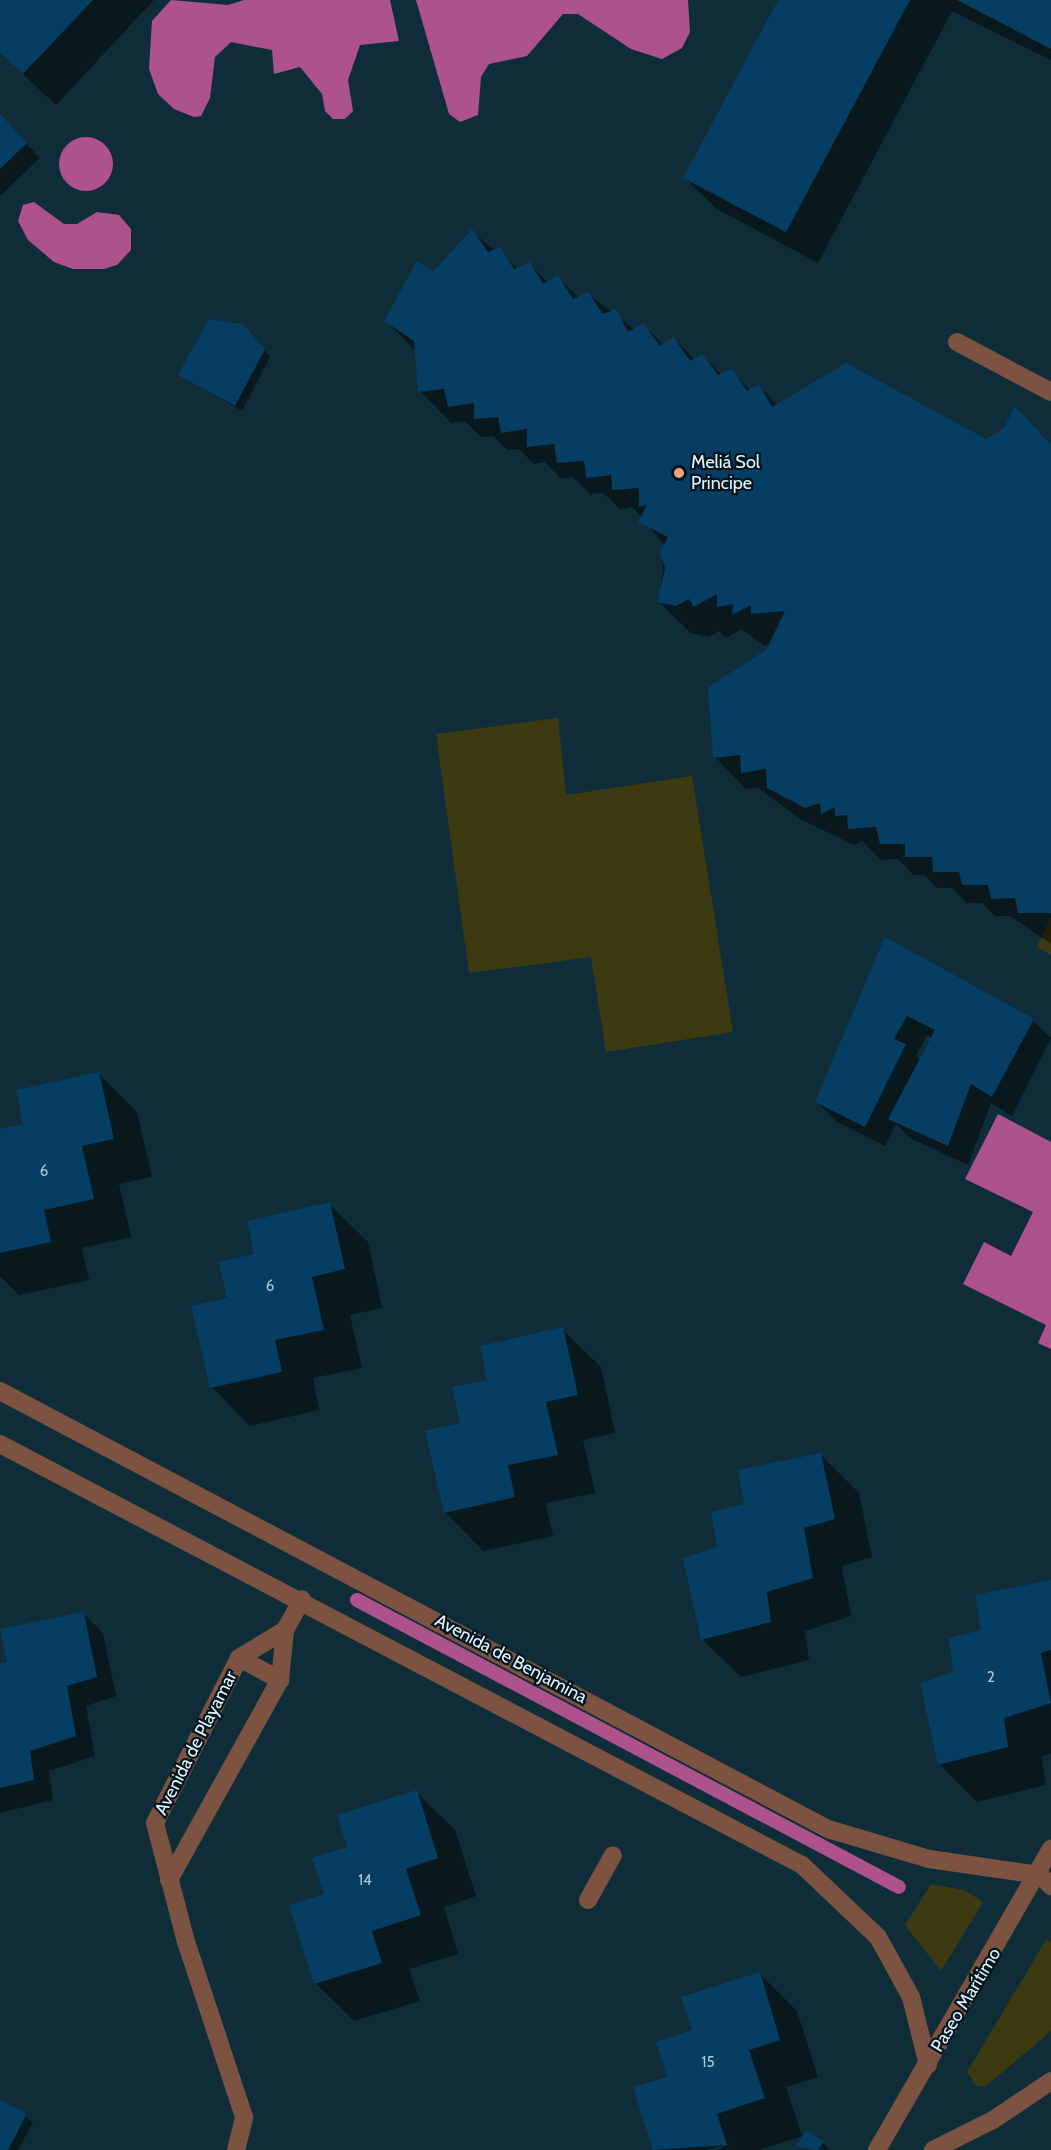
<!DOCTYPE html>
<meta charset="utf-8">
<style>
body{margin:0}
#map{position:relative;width:1051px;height:2150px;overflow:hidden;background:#0f2d38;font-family:Cabin,sans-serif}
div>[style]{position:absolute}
.green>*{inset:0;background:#3d3a11}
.water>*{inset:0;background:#ae528b}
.round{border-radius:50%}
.shadow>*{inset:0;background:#0007}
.stream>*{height:14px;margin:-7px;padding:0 7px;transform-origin:7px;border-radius:7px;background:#ae528b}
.building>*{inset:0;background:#063d62}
.lane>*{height:18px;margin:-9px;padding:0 9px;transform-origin:9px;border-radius:9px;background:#7c5341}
.street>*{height:18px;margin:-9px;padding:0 9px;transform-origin:9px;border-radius:9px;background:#7c5341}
.dots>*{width:16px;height:16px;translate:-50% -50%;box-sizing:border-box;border:3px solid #00151f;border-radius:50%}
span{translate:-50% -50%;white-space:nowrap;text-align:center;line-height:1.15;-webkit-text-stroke:4.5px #00151f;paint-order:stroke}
.number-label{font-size:15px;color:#aec8d6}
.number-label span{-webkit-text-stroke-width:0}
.poi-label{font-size:18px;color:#e6f6fd}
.left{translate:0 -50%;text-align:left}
.street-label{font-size:18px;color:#e6f6fd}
</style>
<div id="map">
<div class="green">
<div style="clip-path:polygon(558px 718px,566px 795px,692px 776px,733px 1032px,606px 1052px,591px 957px,469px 973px,436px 734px)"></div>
<div style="clip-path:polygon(1051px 917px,1051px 955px,1037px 947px)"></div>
<div style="clip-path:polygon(931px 1884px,964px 1890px,983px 1902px,941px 1971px,905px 1925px)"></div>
<div style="clip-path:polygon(1046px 1940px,1051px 1942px,1051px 2031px,985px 2087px,976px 2086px,967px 2072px)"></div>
</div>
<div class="water">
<div style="clip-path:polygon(171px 0,228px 5px,244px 0,390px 0,399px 41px,360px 45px,348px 80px,353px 111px,345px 119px,333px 119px,325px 111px,322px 94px,300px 67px,274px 74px,272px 50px,231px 42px,215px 57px,210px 98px,201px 116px,194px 117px,174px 109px,158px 94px,149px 69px,152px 21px)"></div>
<div style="clip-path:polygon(416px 0,688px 0,690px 32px,682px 48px,662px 59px,631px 49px,578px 14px,563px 14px,527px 56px,489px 64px,481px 77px,478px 115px,460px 122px,449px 114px)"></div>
<div class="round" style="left:59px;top:137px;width:54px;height:54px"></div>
<div style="clip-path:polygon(34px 202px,64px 224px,77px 224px,97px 212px,119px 215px,131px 229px,131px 250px,117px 265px,104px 269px,73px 269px,54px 262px,28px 240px,18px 221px,23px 205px)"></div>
<div style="clip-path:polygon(998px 1114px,1051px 1142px,1051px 1349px,1038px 1343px,1046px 1325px,963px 1284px,984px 1242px,1011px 1256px,1033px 1212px,965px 1179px)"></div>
</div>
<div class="shadow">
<div style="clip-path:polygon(0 0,154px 0,56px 105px,0 53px)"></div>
<div style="clip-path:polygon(778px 0,1051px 0,1051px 60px,952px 11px,818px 263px,717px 209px,685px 178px)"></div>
<div style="clip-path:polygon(0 116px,40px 158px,0 196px)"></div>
<div style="clip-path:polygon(472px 232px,519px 269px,530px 264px,548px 283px,558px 277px,579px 298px,587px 293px,635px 330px,643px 325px,664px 345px,674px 338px,695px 360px,702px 356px,722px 375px,731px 371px,750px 390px,759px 386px,778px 405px,986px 440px,1005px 429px,1015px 408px,1051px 445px,1051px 944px,1010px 916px,995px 916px,982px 903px,966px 903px,952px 888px,938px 888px,924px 875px,913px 875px,898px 859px,881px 860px,862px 841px,854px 845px,800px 819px,758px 788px,746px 789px,715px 757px,771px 642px,765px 646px,741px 629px,726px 638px,719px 631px,709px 637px,691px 633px,659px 602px,665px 546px,642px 518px,632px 507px,620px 509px,603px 493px,590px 494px,573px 477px,560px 478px,545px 462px,534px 464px,519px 449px,507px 450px,493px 436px,481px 437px,465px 421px,451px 423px,420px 391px,417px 352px,386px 321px)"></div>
<div style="clip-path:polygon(210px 321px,235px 322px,249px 330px,270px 357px,242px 411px,180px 375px)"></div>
<div style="clip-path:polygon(evenodd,886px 939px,1033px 1021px,1051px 1038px,1012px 1116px,991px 1103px,968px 1165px,910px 1138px,896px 1124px,885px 1146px,837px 1122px,817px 1102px,886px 939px,927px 1035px,933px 1038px,921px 1061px,916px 1056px,927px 1035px)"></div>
<div style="clip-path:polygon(98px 1073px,137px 1112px,152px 1177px,119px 1184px,131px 1237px,82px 1248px,89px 1280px,19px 1295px,0 1276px,0 1131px,25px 1125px)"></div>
<div style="clip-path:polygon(329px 1204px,368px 1242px,382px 1308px,350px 1315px,362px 1368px,313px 1378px,319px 1410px,250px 1426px,212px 1387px,229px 1299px,256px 1255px)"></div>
<div style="clip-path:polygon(562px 1329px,601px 1367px,615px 1433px,583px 1440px,595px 1493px,546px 1503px,553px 1536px,483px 1551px,445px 1512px,462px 1424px,489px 1381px)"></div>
<div style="clip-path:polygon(821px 1455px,859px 1493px,872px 1557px,842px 1566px,851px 1616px,805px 1631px,809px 1660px,741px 1677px,702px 1639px,718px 1548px,746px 1505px)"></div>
<div style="clip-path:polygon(1051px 1582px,1051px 1754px,1042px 1756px,1046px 1785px,977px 1802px,939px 1764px,983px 1631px)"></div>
<div style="clip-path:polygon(83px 1613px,103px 1633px,116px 1696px,86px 1706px,95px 1756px,49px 1771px,53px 1800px,0 1813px,0 1666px)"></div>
<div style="clip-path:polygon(416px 1792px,455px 1830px,476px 1896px,444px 1907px,458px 1954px,409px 1969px,420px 2001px,354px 2021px,315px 1983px,326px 1895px)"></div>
<div style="clip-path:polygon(759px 1973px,797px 2011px,818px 2077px,786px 2087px,802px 2136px,760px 2150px,717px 2150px,734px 2142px,707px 2150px,654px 2150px,635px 2088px,669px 2078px,694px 2031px)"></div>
<div style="clip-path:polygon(0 2101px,33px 2122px,18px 2150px,0 2150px)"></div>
<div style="clip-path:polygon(823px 2143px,830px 2150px,798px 2146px)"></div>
</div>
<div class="stream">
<div style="left:357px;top:1600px;width:613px;rotate:27.9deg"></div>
</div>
<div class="building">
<div style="clip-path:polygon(0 0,93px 0,23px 74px,0 53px)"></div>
<div style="clip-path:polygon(778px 0,910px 0,786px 232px,683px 178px)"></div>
<div style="clip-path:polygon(957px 0,1051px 0,1051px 49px)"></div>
<div style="clip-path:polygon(0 114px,27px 143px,0 169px)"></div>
<div style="clip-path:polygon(472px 229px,488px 252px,500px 247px,514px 269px,530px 262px,543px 284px,558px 275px,573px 299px,588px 292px,603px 314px,616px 309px,628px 332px,643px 323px,660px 346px,674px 337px,690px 361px,702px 354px,718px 375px,732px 369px,747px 391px,759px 384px,772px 407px,846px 363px,986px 439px,1004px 428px,1015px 406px,1051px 445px,1051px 913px,1018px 913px,1015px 898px,991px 899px,988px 885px,962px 885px,959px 872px,933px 872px,932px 857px,905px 857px,905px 844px,880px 844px,876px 827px,848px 829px,847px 815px,835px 816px,835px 807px,821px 814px,820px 803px,805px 808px,767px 788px,766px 769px,741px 773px,740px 755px,713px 758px,708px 687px,766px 650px,785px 611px,751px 614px,751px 605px,732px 615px,733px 604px,717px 607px,717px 594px,694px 607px,689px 599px,676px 606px,657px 602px,665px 568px,660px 552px,668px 537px,638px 522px,647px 505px,639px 507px,639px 488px,612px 490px,611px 475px,586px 478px,584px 461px,557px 463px,554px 444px,527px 447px,527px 429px,501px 433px,498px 417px,474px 419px,474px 403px,448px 407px,444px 389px,418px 392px,414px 341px,384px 321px,417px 261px,433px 272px)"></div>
<div style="clip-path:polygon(209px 319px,243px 324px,265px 349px,235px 406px,178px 375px)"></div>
<div style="clip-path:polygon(885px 937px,1034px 1019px,992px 1097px,971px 1084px,948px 1146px,888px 1119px,935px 1030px,907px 1016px,894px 1039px,906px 1044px,865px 1127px,815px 1102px)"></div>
<div style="clip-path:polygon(99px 1072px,114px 1139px,82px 1146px,94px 1199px,44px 1210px,51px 1242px,0 1253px,0 1129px,23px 1124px,16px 1090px)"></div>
<div style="clip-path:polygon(330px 1202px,345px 1269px,312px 1277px,324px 1330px,275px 1340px,282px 1372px,210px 1388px,191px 1306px,227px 1298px,219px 1262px,254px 1254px,247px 1221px)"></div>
<div style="clip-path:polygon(563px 1327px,578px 1395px,546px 1402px,558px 1455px,508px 1465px,515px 1497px,444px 1513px,425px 1431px,460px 1423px,452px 1387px,487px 1380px,480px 1346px)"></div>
<div style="clip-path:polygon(821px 1453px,835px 1519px,804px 1528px,813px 1578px,767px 1592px,771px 1622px,701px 1640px,683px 1558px,717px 1547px,711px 1512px,744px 1504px,738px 1470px)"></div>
<div style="clip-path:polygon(1051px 1580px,1051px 1650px,1041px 1653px,1051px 1703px,1004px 1718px,1008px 1747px,938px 1765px,920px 1683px,953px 1672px,949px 1638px,981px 1630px,975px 1595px)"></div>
<div style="clip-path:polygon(84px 1612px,97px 1677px,67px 1686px,76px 1736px,30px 1751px,34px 1780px,0 1788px,0 1664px,7px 1662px,0 1629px)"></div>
<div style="clip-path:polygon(417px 1790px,438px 1858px,406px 1869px,421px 1915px,372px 1931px,382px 1963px,314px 1984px,289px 1905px,324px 1894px,312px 1858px,347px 1847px,337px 1815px)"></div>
<div style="clip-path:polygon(760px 1972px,780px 2040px,749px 2050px,765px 2098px,717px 2114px,727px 2145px,653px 2150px,633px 2087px,667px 2077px,656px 2042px,692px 2030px,681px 1997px)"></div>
<div style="clip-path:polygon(0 2100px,27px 2114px,8px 2150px,0 2150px)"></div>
<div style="clip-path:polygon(807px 2130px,824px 2142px,818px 2150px,796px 2146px)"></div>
</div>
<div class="lane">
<div style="left:957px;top:342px;width:106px;rotate:28deg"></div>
<div style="left:239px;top:1658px;width:47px;rotate:28.2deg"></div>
<div style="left:1040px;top:1875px;width:16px;rotate:45deg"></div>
<div style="left:588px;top:1900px;width:51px;rotate:-60.9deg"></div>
<div style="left:933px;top:2150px;width:67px;rotate:-26.6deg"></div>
<div style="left:993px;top:2120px;width:70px;rotate:-33.9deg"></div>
</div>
<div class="street">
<div style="left:0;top:1391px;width:937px;rotate:27.88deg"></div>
<div style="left:828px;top:1829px;width:105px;rotate:16.5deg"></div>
<div style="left:929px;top:1859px;width:112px;rotate:8.2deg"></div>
<div style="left:0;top:1444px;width:906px;rotate:27.7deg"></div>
<div style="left:802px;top:1865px;width:105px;rotate:43.5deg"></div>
<div style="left:878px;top:1937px;width:68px;rotate:61.2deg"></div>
<div style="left:911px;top:1997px;width:70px;rotate:76deg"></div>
<div style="left:169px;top:1880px;width:229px;rotate:-61deg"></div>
<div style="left:280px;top:1680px;width:50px;rotate:-84.3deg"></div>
<div style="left:285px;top:1630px;width:35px;rotate:-61deg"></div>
<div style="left:236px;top:2150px;width:34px;rotate:-76deg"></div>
<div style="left:244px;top:2117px;width:184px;rotate:-108.3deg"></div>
<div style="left:186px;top:1942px;width:123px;rotate:-104.6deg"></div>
<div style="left:155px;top:1823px;width:185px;rotate:-63deg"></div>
<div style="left:239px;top:1658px;width:54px;rotate:-31.3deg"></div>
<div style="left:877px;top:2150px;width:348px;rotate:-60deg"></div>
</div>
<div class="dots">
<div style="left:679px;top:473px;background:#f1a17d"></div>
</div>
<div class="number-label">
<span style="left:44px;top:1172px">6</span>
<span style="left:270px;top:1287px">6</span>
<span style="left:991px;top:1678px">2</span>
<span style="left:365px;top:1881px">14</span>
<span style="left:708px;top:2063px">15</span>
</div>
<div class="poi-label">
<span class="left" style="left:691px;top:473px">Meliá Sol<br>Principe</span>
</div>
<div class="street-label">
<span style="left:511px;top:1659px;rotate:28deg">Avenida de Benjamina</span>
<span style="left:196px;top:1743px;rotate:-63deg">Avenida de Playamar</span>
<span style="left:966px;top:2000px;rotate:-59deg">Paseo Marítimo</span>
</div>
</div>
